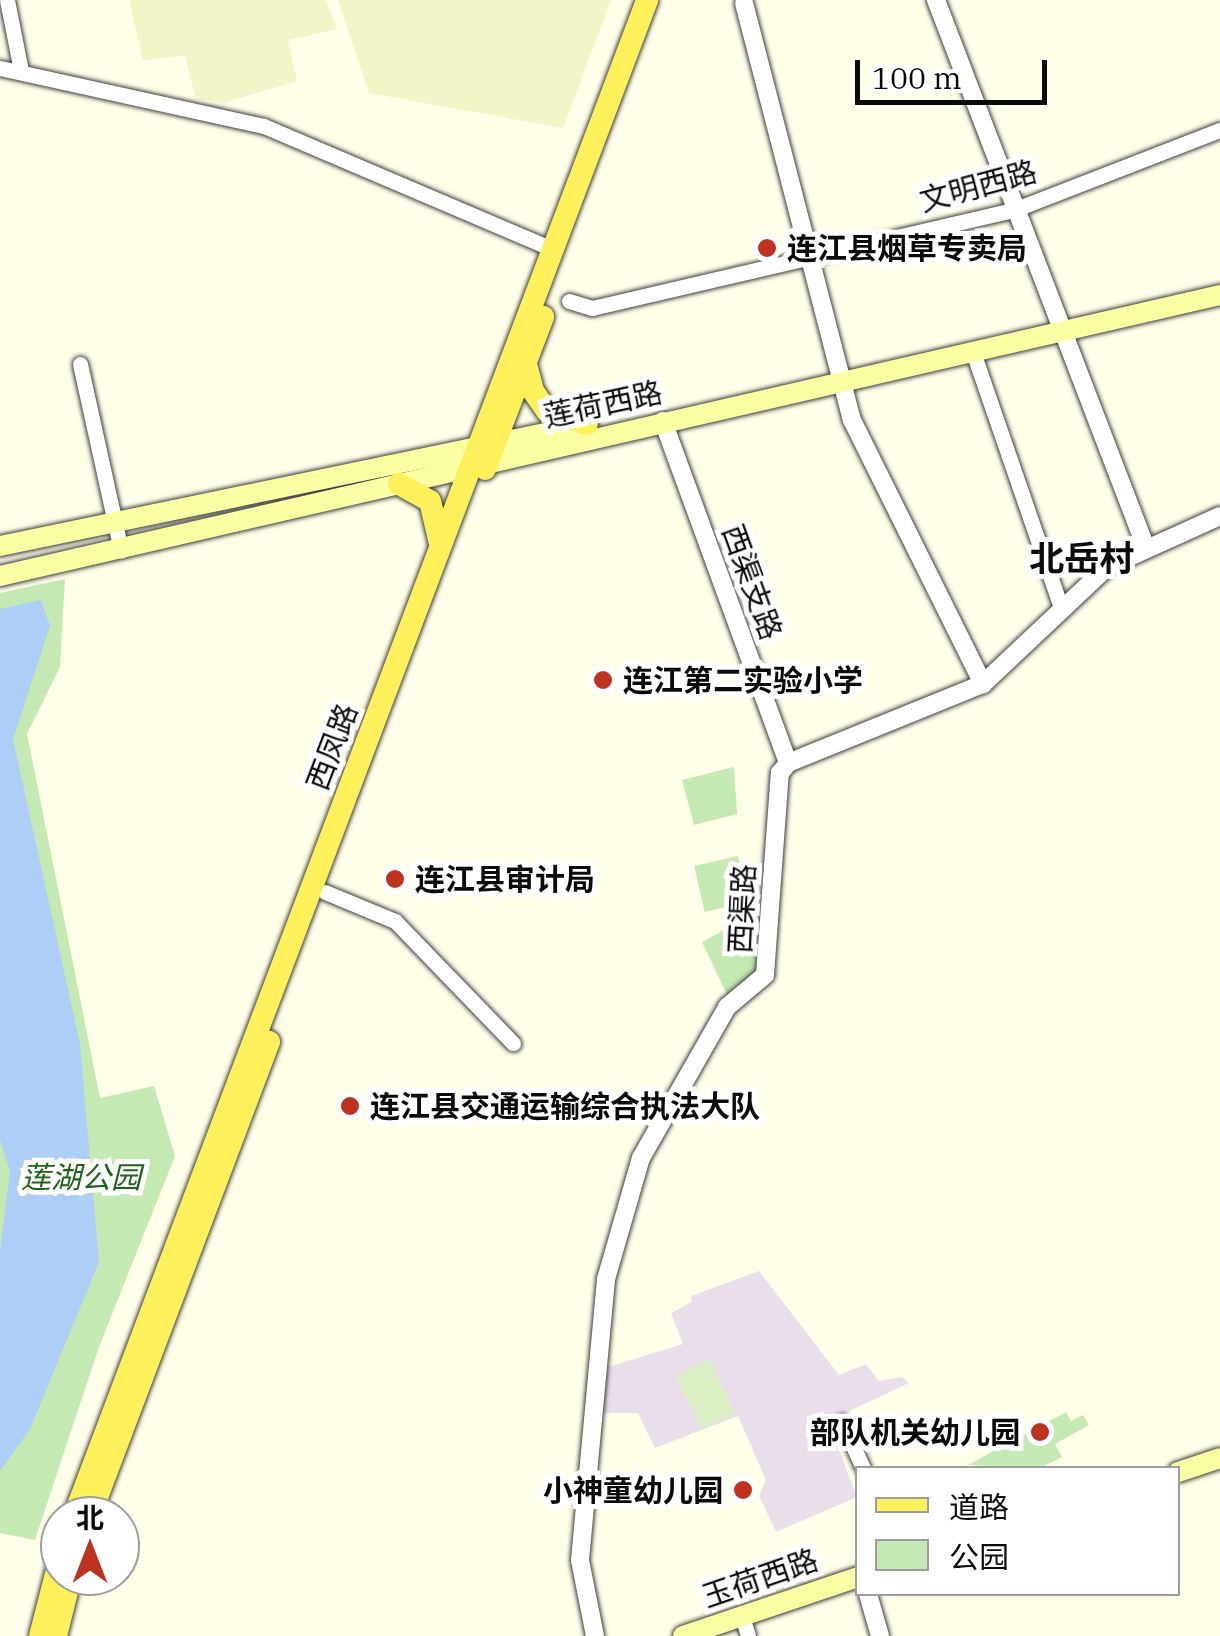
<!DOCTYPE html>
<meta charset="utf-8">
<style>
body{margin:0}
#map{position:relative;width:1220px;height:1636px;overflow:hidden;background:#fffee8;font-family:"IBM Plex Serif","Noto Sans SC",serif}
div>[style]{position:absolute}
.industrial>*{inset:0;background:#eadeea}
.farmland>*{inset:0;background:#f1f5c8}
.green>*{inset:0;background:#c5e9b2;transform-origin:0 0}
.pitch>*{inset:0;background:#daf0c4;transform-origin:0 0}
.water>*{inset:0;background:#accef7}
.roads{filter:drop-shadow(0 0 2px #3e3e3e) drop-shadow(0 0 2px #3e3e3e)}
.minor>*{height:15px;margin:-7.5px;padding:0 7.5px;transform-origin:7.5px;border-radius:7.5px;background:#fff}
.tertiary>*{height:18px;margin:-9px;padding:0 9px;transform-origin:9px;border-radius:9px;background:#fff}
.secondary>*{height:20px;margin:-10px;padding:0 10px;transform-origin:10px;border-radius:10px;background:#faffa3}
.primary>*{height:22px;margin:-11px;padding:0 11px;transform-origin:11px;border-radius:11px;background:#fcf05b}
.dots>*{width:28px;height:28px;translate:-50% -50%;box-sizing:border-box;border:5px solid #fff;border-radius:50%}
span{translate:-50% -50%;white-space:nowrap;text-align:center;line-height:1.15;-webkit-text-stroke:10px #fff;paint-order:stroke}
.street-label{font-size:30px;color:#0b0b0b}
.poi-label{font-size:30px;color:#0b0b0b;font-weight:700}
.left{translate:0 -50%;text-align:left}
.right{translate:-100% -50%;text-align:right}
.park-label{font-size:30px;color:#1d631a;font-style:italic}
.quarter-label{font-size:35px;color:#0b0b0b;font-weight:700}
.legend{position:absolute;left:855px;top:1466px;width:325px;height:130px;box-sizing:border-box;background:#fff;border:2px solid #9d9d9d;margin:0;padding:12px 18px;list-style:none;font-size:30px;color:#0b0b0b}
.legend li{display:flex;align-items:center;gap:20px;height:50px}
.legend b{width:50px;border:2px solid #9d9d9d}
.north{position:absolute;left:40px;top:1496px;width:100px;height:100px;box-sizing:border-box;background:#fff;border:2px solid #9d9d9d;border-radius:50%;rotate:0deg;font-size:28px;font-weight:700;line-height:40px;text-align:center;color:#0b0b0b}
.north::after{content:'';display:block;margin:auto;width:35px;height:45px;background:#bd3320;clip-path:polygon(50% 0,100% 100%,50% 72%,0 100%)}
.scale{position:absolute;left:855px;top:60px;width:192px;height:45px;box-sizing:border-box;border:5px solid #0b0b0b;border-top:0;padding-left:12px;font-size:30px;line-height:35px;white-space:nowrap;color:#0b0b0b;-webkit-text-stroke:8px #fff;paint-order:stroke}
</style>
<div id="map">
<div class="industrial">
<div style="clip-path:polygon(759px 1271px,839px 1375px,866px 1364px,879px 1381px,902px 1377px,909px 1383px,828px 1421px,857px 1497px,776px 1532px,759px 1496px,766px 1480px,738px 1416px,655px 1448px,638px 1413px,603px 1413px,608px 1367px,683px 1344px,671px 1313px,692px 1302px,691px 1296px)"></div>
</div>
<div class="farmland">
<div style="clip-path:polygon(129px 0,326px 0,337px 29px,288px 40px,297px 81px,223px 103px,196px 99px,185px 55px,143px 61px)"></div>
<div style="clip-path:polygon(338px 0,611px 0,563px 128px,369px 93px)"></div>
</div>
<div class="green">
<div style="clip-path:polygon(65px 579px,60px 667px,27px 734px,100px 1098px,154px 1086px,175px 1156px,99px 1347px,35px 1540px,0 1533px,0 593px)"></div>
<div style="clip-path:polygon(734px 767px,737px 814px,694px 825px,682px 780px)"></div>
<div style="left:738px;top:856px;width:47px;height:45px;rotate:77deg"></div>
<div style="clip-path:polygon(761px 910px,762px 967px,729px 999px,702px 942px)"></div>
<div style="clip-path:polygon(1066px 1412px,1071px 1421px,1083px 1415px,1089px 1425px,1055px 1444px,1062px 1457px,1040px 1468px,968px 1465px)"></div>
</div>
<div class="pitch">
<div style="left:709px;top:1360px;width:59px;height:37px;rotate:64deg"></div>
</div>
<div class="water">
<div style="clip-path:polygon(41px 600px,50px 626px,13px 739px,80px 1044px,99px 1262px,30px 1429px,0 1471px,0 1252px,10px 1171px,0 1140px,0 609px)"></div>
</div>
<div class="roads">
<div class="minor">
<div style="left:7px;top:0;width:72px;rotate:78.8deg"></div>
<div style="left:0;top:68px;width:270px;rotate:12.4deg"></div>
<div style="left:264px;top:126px;width:314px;rotate:23.1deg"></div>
<div style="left:569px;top:301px;width:24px;rotate:17deg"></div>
<div style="left:592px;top:308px;width:435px;rotate:-13.1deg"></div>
<div style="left:1016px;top:209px;width:219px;rotate:-21.2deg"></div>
<div style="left:973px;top:352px;width:270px;rotate:71deg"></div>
<div style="left:80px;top:364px;width:191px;rotate:77.6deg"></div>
<div style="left:325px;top:892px;width:76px;rotate:22.5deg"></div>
<div style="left:395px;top:921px;width:170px;rotate:46deg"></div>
<div style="left:842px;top:1422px;width:51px;rotate:65.5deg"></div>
<div style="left:742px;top:1616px;width:21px;rotate:73deg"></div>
</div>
<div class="tertiary">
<div style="left:936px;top:0;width:587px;rotate:69.03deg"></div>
<div style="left:744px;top:3px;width:431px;rotate:75.5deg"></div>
<div style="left:852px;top:420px;width:295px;rotate:63.6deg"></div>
<div style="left:663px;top:421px;width:364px;rotate:69.9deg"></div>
<div style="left:868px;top:1594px;width:44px;rotate:74.1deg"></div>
<div style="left:595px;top:1636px;width:77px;rotate:-101.2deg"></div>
<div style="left:580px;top:1560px;width:282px;rotate:-84.7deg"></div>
<div style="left:606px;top:1279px;width:126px;rotate:-73.9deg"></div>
<div style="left:641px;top:1158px;width:174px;rotate:-60.3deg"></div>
<div style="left:727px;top:1007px;width:50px;rotate:-40.1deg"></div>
<div style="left:765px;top:975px;width:203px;rotate:-85.8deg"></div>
<div style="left:780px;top:773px;width:13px;rotate:-51deg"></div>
<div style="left:788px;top:763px;width:210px;rotate:-22.1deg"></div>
<div style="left:983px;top:684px;width:170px;rotate:-43.3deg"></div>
<div style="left:1107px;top:567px;width:124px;rotate:-24.3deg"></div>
</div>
<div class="secondary">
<div style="left:0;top:546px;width:591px;rotate:-11.71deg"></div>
<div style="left:0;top:576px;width:1252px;rotate:-12.97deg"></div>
<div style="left:1178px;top:1472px;width:44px;rotate:-18.4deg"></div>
<div style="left:683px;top:1636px;width:185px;rotate:-18.6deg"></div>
</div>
<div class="primary">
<div style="left:526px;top:364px;width:28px;rotate:75deg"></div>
<div style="left:533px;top:391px;width:24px;rotate:55deg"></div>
<div style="left:547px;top:411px;width:42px;rotate:18deg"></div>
<div style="left:485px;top:469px;width:163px;rotate:-69.1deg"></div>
<div style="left:399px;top:484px;width:35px;rotate:29deg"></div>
<div style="left:430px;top:501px;width:44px;rotate:76.9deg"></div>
<div style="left:74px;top:1516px;width:1621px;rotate:-69.29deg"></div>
<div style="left:90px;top:1516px;width:507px;rotate:-69.31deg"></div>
<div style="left:40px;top:1636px;width:81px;rotate:-75.6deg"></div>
<div style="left:56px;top:1636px;width:62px;rotate:-76deg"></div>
</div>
</div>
<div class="dots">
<div style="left:767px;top:248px;background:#bd3320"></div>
<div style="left:603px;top:680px;background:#bd3320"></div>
<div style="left:395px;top:879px;background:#bd3320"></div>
<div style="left:350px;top:1106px;background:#bd3320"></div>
<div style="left:1040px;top:1432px;background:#bd3320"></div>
<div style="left:743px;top:1490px;background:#bd3320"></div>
</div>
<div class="street-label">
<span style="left:978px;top:186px;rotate:-15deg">文明西路</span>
<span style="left:603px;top:404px;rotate:-12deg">莲荷西路</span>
<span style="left:752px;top:582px;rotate:70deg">西渠支路</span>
<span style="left:332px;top:747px;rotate:-69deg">西凤路</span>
<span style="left:742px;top:909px;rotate:-87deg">西渠路</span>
<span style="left:760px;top:1578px;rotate:-19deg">玉荷西路</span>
</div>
<div class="poi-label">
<span class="left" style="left:787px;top:248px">连江县烟草专卖局</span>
<span class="left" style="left:623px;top:680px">连江第二实验小学</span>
<span class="left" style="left:415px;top:879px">连江县审计局</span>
<span class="left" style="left:370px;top:1106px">连江县交通运输综合执法大队</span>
<span class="right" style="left:1020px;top:1432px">部队机关幼儿园</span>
<span class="right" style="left:723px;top:1490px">小神童幼儿园</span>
</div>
<div class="park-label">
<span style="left:81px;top:1177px">莲湖公园</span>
</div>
<div class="quarter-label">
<span style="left:1082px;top:558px">北岳村</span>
</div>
<ul class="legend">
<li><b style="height:12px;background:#fcf05b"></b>道路</li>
<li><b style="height:28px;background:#c5e9b2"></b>公园</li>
</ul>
<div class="north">北</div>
<div class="scale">100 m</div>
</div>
